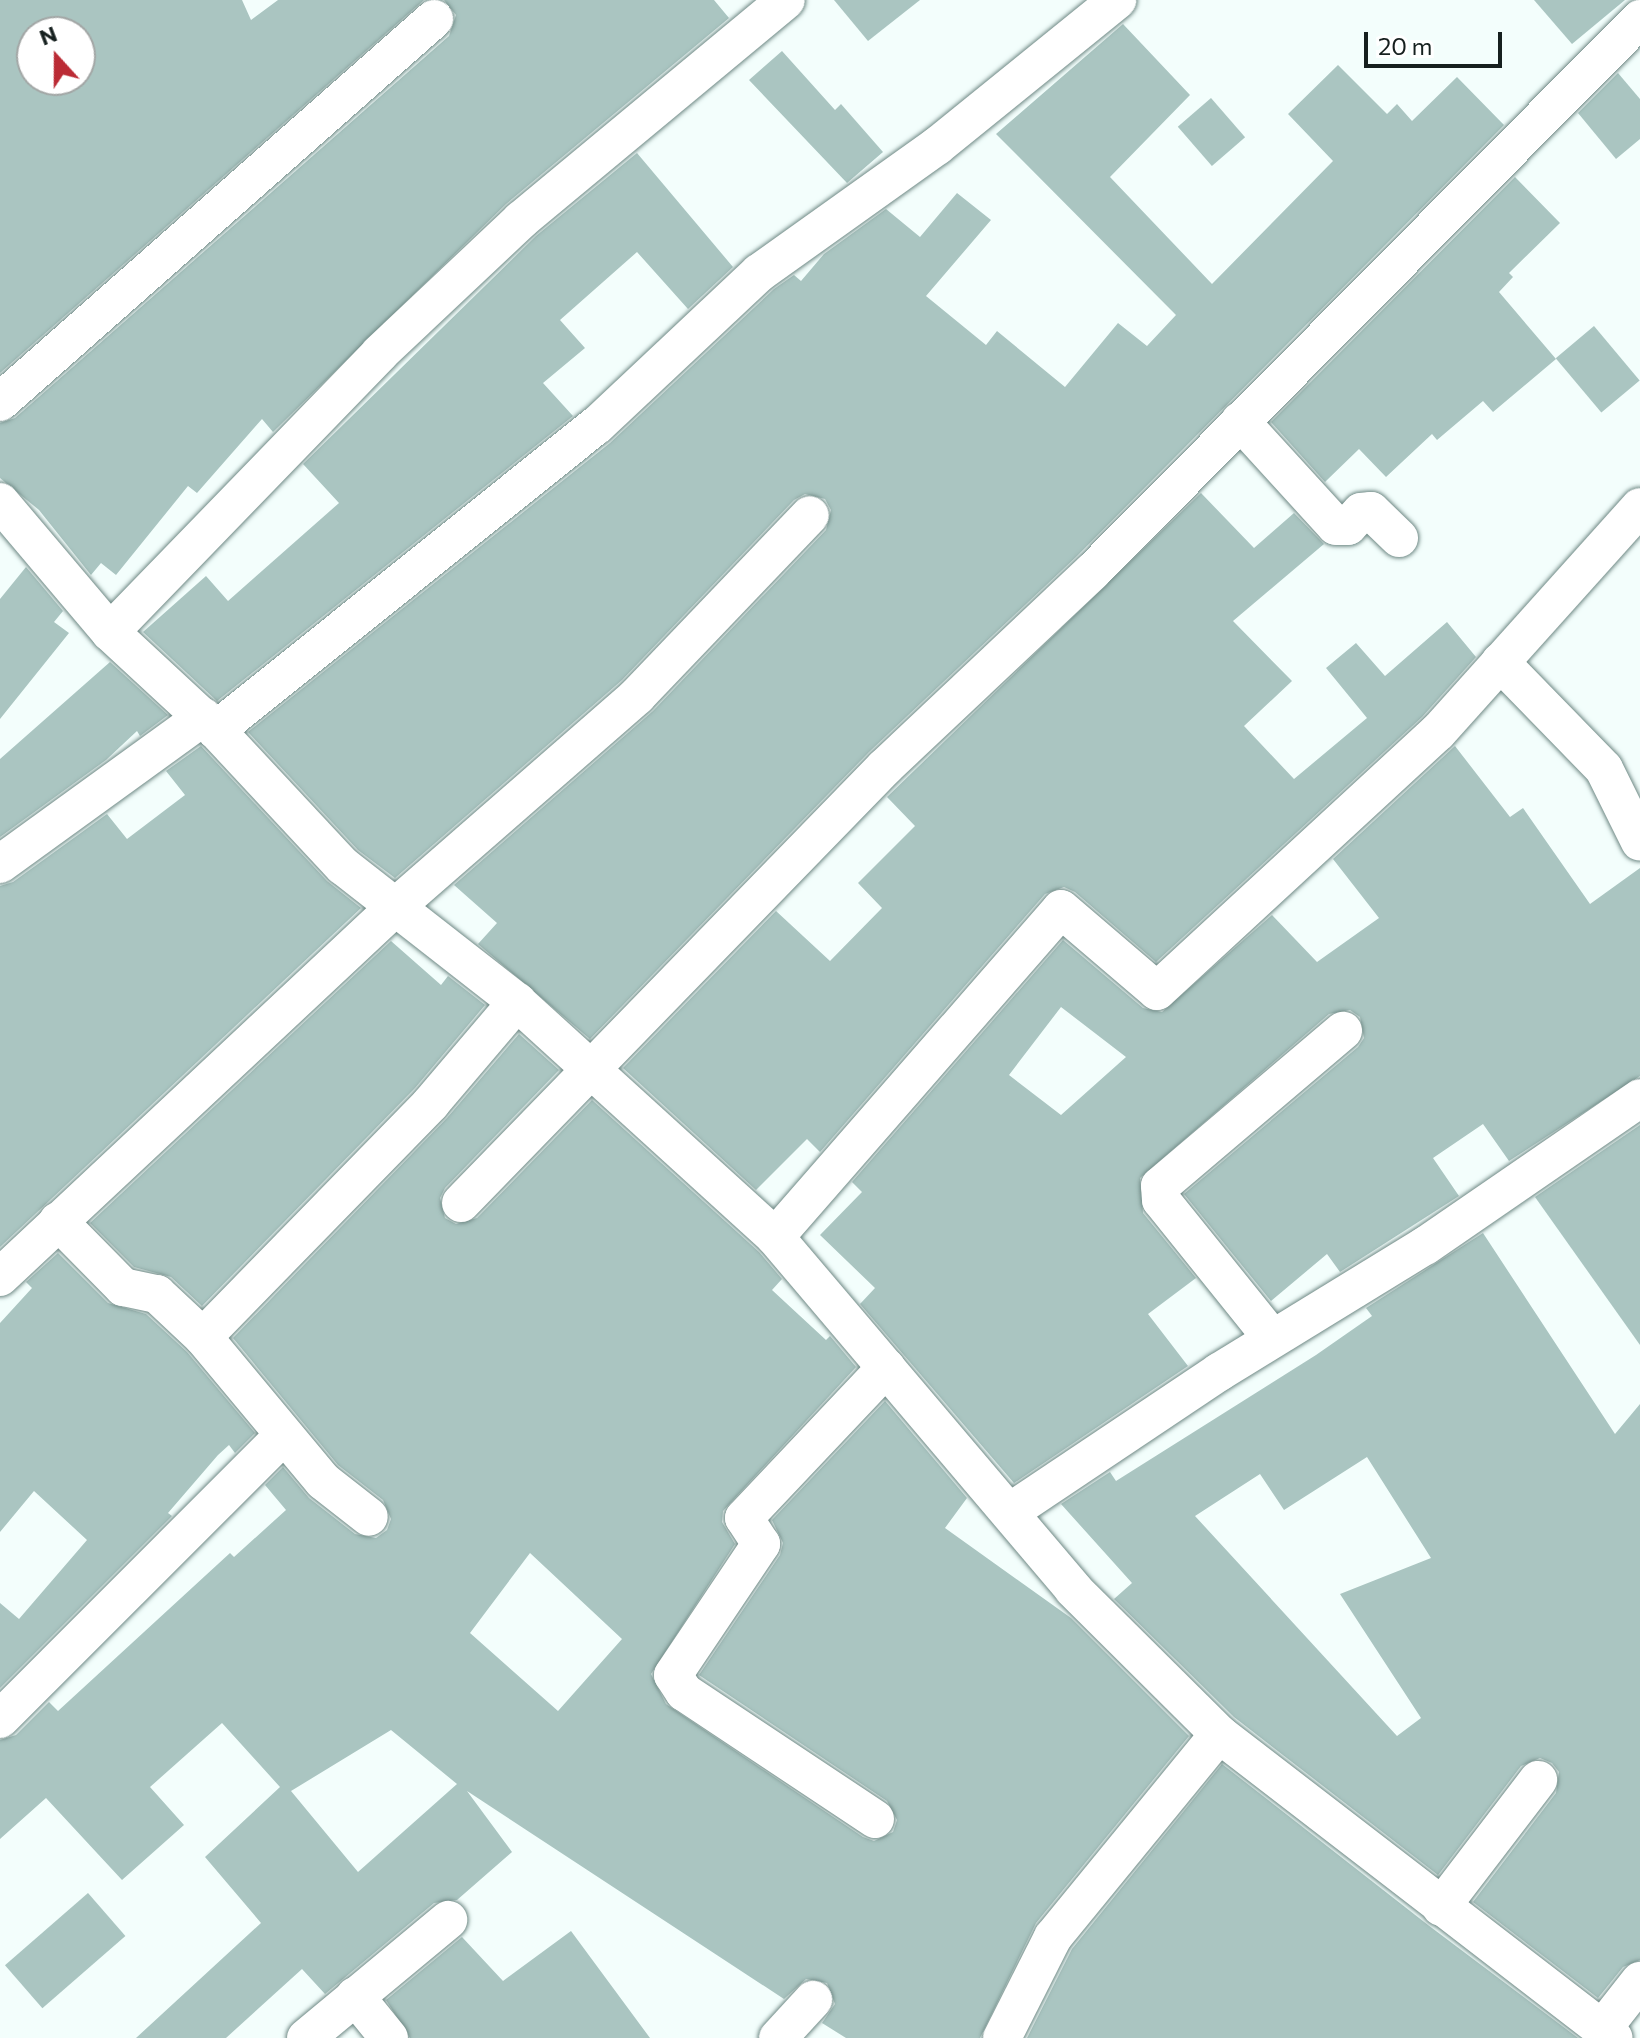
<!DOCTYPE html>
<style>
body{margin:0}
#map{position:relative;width:1640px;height:2038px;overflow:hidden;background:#f3fefc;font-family:Commissioner,sans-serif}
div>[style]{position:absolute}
.building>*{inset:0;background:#aac5c1;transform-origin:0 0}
.roads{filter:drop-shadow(0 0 2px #6e8884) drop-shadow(0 0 2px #6e8884)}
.street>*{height:38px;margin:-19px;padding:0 19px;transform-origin:19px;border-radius:19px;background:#fff}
span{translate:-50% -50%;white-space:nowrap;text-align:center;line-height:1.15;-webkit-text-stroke:8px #fff;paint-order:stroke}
.north{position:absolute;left:16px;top:16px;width:80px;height:80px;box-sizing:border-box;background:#fff;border:2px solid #a2a6a5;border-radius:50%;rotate:339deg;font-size:22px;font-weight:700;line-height:32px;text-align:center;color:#16201f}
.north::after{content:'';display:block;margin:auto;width:28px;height:36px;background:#bb2b35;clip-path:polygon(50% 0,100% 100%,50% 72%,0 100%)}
.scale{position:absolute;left:1364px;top:32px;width:138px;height:36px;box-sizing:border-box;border:4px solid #16201f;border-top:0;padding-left:10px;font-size:24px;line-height:28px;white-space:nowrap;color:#16201f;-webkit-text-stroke:6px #fff;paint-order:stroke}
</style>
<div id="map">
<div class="building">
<div style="clip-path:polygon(evenodd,0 0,242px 0,251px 20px,278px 0,424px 0,0 373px,0 0,32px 32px,80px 32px,80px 80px,32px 80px,32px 32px)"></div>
<div style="clip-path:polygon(444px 0,714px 0,729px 18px,506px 204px,273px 432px,262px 419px,197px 493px,188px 486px,116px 575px,101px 563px,91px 575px,39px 510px,0 478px,0 423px,15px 418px,449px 36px,456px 15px)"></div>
<div style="clip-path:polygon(834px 0,920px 0,868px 41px)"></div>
<div style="clip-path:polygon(1534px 0,1625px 0,1572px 44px)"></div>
<div style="clip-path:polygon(1123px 24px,1190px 95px,1110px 177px,1212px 284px,1333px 161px,1288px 114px,1338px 65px,1387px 114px,1397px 104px,1412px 121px,1457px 77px,1504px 125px,1077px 556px,869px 752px,590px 1039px,478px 944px,497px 923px,454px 885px,653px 711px,826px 530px,831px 510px,825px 499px,805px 494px,794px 500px,622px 680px,395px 878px,358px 850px,248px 732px,610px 443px,774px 289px,794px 275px,801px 281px,824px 254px,886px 209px,920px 237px,957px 193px,991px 220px,926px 296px,986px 345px,997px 331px,1065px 387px,1118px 323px,1147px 346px,1176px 315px,996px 134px)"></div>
<div style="clip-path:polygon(782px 51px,835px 110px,841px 104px,883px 152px,847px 183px,749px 80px)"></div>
<div style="clip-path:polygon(1618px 73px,1640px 99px,1640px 139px,1616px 159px,1578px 113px)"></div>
<div style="left:1211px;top:98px;width:52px;height:44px;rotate:49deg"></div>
<div style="clip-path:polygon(637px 153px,733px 267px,688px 309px,637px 252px,560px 320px,585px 348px,543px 383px,573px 416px,217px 701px,143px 632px,206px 576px,228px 601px,339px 503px,303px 464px,536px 236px)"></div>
<div style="clip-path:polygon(1515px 177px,1560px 223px,1509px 273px,1513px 277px,1499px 292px,1556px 359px,1493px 412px,1483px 401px,1437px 440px,1432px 434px,1386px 477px,1359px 449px,1325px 482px,1271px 422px)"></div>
<div style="left:1594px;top:326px;width:71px;height:50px;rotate:50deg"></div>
<div style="clip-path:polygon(1201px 493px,1254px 548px,1294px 513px,1324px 544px,1233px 621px,1292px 681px,1244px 726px,1294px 779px,1367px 718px,1326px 668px,1356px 643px,1385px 676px,1447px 622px,1476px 657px,1422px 717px,1156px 962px,1075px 892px,1064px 887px,1045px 894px,820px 1152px,807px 1139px,756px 1190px,623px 1068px,776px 911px,830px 961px,882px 908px,858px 883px,915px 826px,887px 797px)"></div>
<div style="clip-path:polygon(26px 567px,63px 611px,54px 622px,69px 633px,0 719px,0 599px)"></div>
<div style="clip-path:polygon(110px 662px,168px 715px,140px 736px,137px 731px,106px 760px,0 837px,0 759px)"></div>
<div style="clip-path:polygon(201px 746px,327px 881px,361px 908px,0 1247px,0 886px,13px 882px,107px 814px,127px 839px,185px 795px,166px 771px)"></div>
<div style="clip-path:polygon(evenodd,1455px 746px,1510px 817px,1523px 808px,1590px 904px,1640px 868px,1640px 1076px,1509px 1161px,1483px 1124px,1433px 1158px,1459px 1196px,1340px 1272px,1327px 1254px,1271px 1301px,1184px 1194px,1358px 1047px,1364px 1038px,1360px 1017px,1350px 1010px,1329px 1014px,1140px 1178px,1143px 1213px,1196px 1278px,1148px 1314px,1188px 1366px,1014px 1483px,860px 1304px,875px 1288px,820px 1235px,862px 1192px,852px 1182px,1063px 940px,1143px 1008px,1162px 1012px,1272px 915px,1317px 962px,1379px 918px,1333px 859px,1455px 746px,1061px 1007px,1126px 1057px,1061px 1115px,1009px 1075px,1061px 1007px)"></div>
<div style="clip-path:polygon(391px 941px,441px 985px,448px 976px,485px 1005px,415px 1088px,202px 1306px,171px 1277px,134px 1267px,90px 1223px)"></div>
<div style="clip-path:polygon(evenodd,519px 1034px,559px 1070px,445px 1188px,440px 1198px,445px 1218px,456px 1224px,477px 1218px,592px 1100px,759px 1252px,782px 1279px,772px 1290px,826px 1340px,830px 1336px,856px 1367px,723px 1511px,722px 1522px,735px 1544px,651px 1674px,666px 1704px,863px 1837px,874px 1841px,893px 1832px,897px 1820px,887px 1801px,699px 1675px,780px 1555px,783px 1543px,772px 1520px,885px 1401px,967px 1498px,945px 1528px,1071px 1618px,1189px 1736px,1036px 1923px,980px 2038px,846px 2038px,822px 2023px,835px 2004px,827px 1983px,806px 1979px,784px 1999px,467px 1791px,512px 1852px,457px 1900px,434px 1903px,325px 1994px,302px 1969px,226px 2038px,136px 2038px,261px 1923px,205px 1857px,280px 1787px,222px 1723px,150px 1787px,184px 1825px,122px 1880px,46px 1798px,0 1839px,0 1740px,16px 1735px,49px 1702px,58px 1711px,230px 1553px,234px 1557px,286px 1510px,265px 1485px,283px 1467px,309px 1498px,355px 1534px,376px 1538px,387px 1530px,391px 1519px,383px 1500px,338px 1465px,233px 1338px,447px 1118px,519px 1034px,530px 1553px,622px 1639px,558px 1711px,470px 1633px,530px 1553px,519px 1034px,391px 1730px,457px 1784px,358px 1872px,291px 1791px,391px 1730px)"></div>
<div style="clip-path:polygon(1640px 1125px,1640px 1345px,1535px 1197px)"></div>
<div style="clip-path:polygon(evenodd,1483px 1233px,1615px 1434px,1640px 1404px,1640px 1960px,1623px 1967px,1598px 1998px,1473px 1902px,1556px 1793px,1559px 1772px,1552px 1763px,1540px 1758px,1521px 1766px,1438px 1875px,1234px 1717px,1114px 1599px,1132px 1583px,1061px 1504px,1110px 1472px,1116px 1481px,1316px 1355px,1372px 1316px,1366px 1308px,1483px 1233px,1367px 1457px,1431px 1558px,1340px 1594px,1421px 1718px,1397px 1736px,1195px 1516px,1260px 1474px,1284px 1510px,1367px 1457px)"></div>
<div style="clip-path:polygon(58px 1253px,108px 1303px,146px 1314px,187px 1352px,255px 1433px,235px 1453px,229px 1445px,218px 1455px,168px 1513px,172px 1516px,0 1688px,0 1603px,19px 1619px,87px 1540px,34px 1491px,0 1532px,0 1323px,32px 1288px,26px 1282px)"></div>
<div style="clip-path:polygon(1222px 1764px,1428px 1925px,1578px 2038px,1027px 2038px,1072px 1949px)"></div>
<div style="left:88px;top:1893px;width:57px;height:110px;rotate:49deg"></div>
<div style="clip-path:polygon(571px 1931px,650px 2038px,410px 2038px,386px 2000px,462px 1937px,503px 1981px)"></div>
</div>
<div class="roads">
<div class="street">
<div style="left:0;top:402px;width:579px;rotate:-41.43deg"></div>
<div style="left:1240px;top:421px;width:142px;rotate:47.6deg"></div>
<div style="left:1336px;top:526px;width:12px"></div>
<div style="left:1348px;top:526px;width:19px;rotate:-47deg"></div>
<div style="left:1361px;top:512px;width:10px;rotate:-6deg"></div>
<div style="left:1371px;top:511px;width:39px;rotate:44deg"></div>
<div style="left:0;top:502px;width:170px;rotate:49.8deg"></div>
<div style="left:110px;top:632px;width:144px;rotate:42.8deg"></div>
<div style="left:216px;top:730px;width:186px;rotate:47deg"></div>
<div style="left:343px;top:866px;width:221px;rotate:38deg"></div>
<div style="left:517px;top:1002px;width:349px;rotate:42.3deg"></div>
<div style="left:775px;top:1237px;width:461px;rotate:49.7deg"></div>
<div style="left:1073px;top:1589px;width:206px;rotate:44.8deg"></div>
<div style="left:1219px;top:1734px;width:498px;rotate:37.6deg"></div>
<div style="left:110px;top:632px;width:388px;rotate:-45.9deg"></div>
<div style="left:380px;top:353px;width:194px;rotate:-43.3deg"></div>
<div style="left:521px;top:220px;width:344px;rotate:-39.7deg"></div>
<div style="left:1500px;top:662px;width:149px;rotate:45.8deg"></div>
<div style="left:1604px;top:769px;width:81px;rotate:63.7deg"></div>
<div style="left:216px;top:730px;width:487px;rotate:-38.7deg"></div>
<div style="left:596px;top:426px;width:224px;rotate:-43.2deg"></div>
<div style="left:759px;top:273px;width:219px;rotate:-35.5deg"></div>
<div style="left:937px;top:146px;width:232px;rotate:-39deg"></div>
<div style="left:0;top:864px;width:251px;rotate:-35.9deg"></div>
<div style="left:461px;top:1203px;width:608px;rotate:-45.8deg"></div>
<div style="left:885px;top:767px;width:284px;rotate:-43.3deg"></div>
<div style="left:1092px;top:572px;width:779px;rotate:-45.26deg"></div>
<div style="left:58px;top:1221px;width:93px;rotate:45.4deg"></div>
<div style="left:123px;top:1287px;width:35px;rotate:12deg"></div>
<div style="left:157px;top:1294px;width:63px;rotate:43.1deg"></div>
<div style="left:203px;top:1337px;width:187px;rotate:50.2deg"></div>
<div style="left:323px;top:1481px;width:58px;rotate:38deg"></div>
<div style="left:775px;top:1237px;width:435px;rotate:-48.9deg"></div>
<div style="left:1061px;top:909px;width:126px;rotate:40.5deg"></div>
<div style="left:1157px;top:991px;width:382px;rotate:-42.7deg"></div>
<div style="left:1438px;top:732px;width:302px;rotate:-48.1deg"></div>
<div style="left:0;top:1277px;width:538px;rotate:-43.12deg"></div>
<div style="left:393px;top:909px;width:324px;rotate:-41.1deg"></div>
<div style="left:637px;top:696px;width:250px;rotate:-46.3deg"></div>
<div style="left:203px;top:1337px;width:327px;rotate:-45.7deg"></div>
<div style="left:431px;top:1103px;width:133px;rotate:-49.6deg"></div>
<div style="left:1272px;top:1338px;width:177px;rotate:-128.8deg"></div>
<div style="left:1161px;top:1200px;width:14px;rotate:-94deg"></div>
<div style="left:1160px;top:1186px;width:240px;rotate:-40.3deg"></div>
<div style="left:1010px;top:1512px;width:252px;rotate:-33.8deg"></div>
<div style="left:1219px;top:1372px;width:241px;rotate:-31.5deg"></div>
<div style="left:1425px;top:1246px;width:261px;rotate:-34.5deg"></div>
<div style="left:0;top:1719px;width:400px;rotate:-45deg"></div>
<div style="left:875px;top:1819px;width:229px;rotate:-146.4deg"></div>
<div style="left:684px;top:1692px;width:20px;rotate:-123deg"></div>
<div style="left:673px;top:1675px;width:158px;rotate:-56.1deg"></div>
<div style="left:761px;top:1544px;width:31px;rotate:-123deg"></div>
<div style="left:744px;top:1518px;width:207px;rotate:-46.6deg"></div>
<div style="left:1441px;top:1907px;width:160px;rotate:-52.6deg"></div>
<div style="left:355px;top:1996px;width:54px;rotate:51deg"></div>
<div style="left:1603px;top:2028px;width:60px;rotate:-51.8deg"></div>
<div style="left:306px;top:2038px;width:185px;rotate:-39.7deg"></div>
<div style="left:778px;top:2038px;width:52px;rotate:-47.4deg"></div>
<div style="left:1002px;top:2038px;width:113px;rotate:-63.2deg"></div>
<div style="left:1053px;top:1937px;width:262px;rotate:-50.7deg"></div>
</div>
</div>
<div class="north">N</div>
<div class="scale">20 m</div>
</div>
